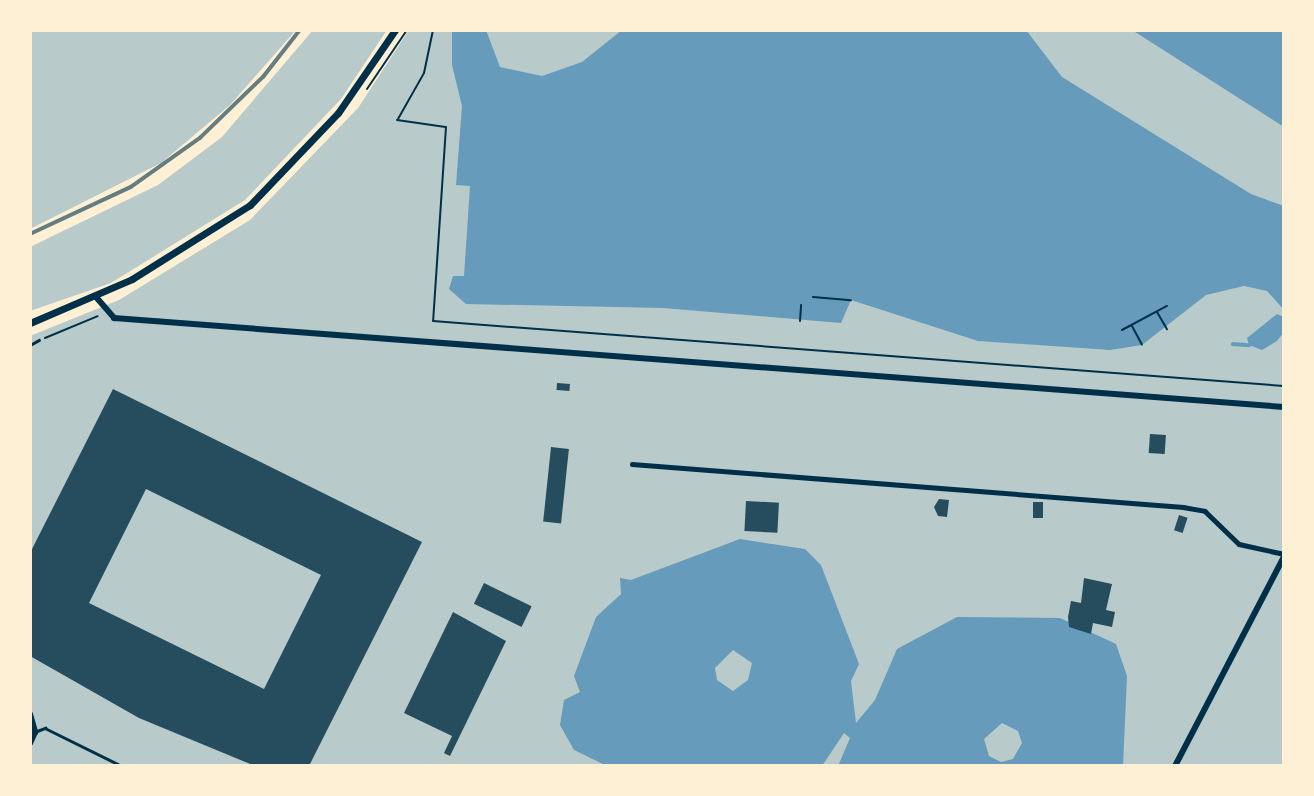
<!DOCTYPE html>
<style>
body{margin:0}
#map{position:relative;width:1314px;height:796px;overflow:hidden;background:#fdf0d5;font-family:"Source Serif 4",serif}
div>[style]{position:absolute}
.green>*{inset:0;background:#b9caca}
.water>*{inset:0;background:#669bbc}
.stream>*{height:3.5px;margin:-1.75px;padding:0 1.75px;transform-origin:1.75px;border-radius:1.75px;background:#669bbc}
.building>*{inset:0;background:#264d5e;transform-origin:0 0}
.path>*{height:2px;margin:-1px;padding:0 1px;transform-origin:1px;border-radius:1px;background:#003049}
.service>*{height:2.5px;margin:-1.25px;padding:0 1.25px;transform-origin:1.25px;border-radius:1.25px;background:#003049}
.pedestrian>*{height:4.5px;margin:-2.25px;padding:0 2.25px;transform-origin:2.25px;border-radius:2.25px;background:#003049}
.minor>*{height:6px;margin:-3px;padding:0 3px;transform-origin:3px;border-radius:3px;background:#003049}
.tertiary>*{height:7px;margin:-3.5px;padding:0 3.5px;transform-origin:3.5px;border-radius:3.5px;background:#003049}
.rail>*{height:3.5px;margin:-1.75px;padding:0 1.75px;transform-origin:1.75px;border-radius:1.75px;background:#657d81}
span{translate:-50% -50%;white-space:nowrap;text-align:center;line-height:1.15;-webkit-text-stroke:6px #fdf0d5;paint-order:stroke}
.frame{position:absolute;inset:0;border:32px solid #fdf0d5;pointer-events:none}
</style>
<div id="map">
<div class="green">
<div style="clip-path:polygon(30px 30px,296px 30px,230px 105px,161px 163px,30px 229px)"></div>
<div style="clip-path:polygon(313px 30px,387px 30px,341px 99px,245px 200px,111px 283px,30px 311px,30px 247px,158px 185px,222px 137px)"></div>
<div style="clip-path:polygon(409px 30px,1284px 30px,1284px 766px,30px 766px,30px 336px,119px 300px,250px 220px,358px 108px)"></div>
</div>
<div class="water">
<div style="clip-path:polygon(452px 30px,486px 30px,500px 67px,542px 76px,582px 62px,622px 30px,1026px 30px,1062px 77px,1251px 194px,1284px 206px,1284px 310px,1267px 291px,1244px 286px,1206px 295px,1142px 345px,1110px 350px,978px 341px,851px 300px,841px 323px,663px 308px,466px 304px,449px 289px,453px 276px,464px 276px,470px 186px,456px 185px,462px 106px,452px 65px)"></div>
<div style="clip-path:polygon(1132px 30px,1284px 30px,1284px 127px)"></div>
<div style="clip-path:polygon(1277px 314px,1284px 317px,1284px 332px,1277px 341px,1262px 350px,1249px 345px,1247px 338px)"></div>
<div style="clip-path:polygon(evenodd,740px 539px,805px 549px,821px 565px,859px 664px,851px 681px,856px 723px,875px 700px,897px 649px,957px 617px,1060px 618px,1116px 644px,1127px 676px,1123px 766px,838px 766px,850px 738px,844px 733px,822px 766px,607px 766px,574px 750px,560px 725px,564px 700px,580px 692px,574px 676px,596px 617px,621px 594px,620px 578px,631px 580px,740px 539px,733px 650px,752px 663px,748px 680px,733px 691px,717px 680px,715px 668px,733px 650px,740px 539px,1002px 723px,1018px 731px,1022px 743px,1013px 759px,1001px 762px,989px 756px,984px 739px,1002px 723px)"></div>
</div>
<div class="stream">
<div style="left:1233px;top:344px;width:16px;rotate:4deg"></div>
</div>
<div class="building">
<div style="left:557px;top:383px;width:13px;height:7px;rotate:4deg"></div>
<div style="clip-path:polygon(evenodd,113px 389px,422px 542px,309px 766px,255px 766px,139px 718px,30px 656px,30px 553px,113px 389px,146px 489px,321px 575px,264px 689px,89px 603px,146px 489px)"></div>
<div style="left:1150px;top:434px;width:16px;height:19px;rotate:4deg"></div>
<div style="left:551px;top:447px;width:18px;height:75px;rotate:6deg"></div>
<div style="clip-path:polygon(939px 499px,949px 500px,947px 517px,938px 516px,934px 507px)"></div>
<div style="left:746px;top:501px;width:33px;height:30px;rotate:3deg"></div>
<div style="left:1033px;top:502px;width:10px;height:16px"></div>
<div style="left:1179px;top:515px;width:9px;height:16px;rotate:18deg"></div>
<div style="clip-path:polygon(1084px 578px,1112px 584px,1106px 610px,1115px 612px,1112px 627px,1093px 623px,1091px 634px,1069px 627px,1068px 617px,1071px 601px,1081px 603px)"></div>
<div style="left:484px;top:583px;width:53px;height:23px;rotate:26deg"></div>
<div style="clip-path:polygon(453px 612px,506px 641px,450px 756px,444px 753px,452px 736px,404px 713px)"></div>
</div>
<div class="path">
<div style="left:367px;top:89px;width:71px;rotate:-55.9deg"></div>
<div style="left:398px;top:119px;width:53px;rotate:-60.5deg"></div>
<div style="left:424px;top:73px;width:44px;rotate:-78.2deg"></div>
<div style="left:397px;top:120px;width:49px;rotate:8.1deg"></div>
<div style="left:446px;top:127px;width:194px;rotate:93.8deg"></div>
<div style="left:433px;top:321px;width:853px;rotate:4.37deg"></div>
<div style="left:813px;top:297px;width:38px;rotate:5deg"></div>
<div style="left:1157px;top:312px;width:20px;rotate:60deg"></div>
<div style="left:800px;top:321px;width:16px;rotate:-86deg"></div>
<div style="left:1132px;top:326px;width:21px;rotate:62deg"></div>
<div style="left:1122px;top:330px;width:51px;rotate:-28.1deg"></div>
<div style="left:45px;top:338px;width:57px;rotate:-22.5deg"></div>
</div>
<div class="service">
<div style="left:30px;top:345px;width:10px;rotate:-29deg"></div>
<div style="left:37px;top:731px;width:9px;rotate:-21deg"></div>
<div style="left:45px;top:728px;width:86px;rotate:26.3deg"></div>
</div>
<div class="pedestrian">
<div style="left:632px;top:464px;width:553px;rotate:4.46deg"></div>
<div style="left:1183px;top:507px;width:22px;rotate:10deg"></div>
<div style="left:1205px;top:511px;width:47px;rotate:44.1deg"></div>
<div style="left:1239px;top:544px;width:46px;rotate:12.5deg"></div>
</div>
<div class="minor">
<div style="left:96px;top:297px;width:28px;rotate:49deg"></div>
<div style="left:114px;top:318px;width:1173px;rotate:4.35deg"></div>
<div style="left:30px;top:714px;width:19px;rotate:74deg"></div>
<div style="left:35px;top:732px;width:12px;rotate:114deg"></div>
<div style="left:1175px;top:766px;width:236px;rotate:-62.5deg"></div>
</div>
<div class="tertiary">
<div style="left:30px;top:323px;width:111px;rotate:-23.3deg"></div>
<div style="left:132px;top:279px;width:139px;rotate:-32.1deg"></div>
<div style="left:250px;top:205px;width:127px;rotate:-46.3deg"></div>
<div style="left:338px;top:113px;width:101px;rotate:-55.5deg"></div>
</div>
<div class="rail">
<div style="left:30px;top:234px;width:111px;rotate:-25deg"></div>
<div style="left:131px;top:187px;width:85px;rotate:-35.4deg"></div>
<div style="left:200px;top:138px;width:88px;rotate:-44.1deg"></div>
<div style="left:263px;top:77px;width:60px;rotate:-51.8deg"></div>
</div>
<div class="frame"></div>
</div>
